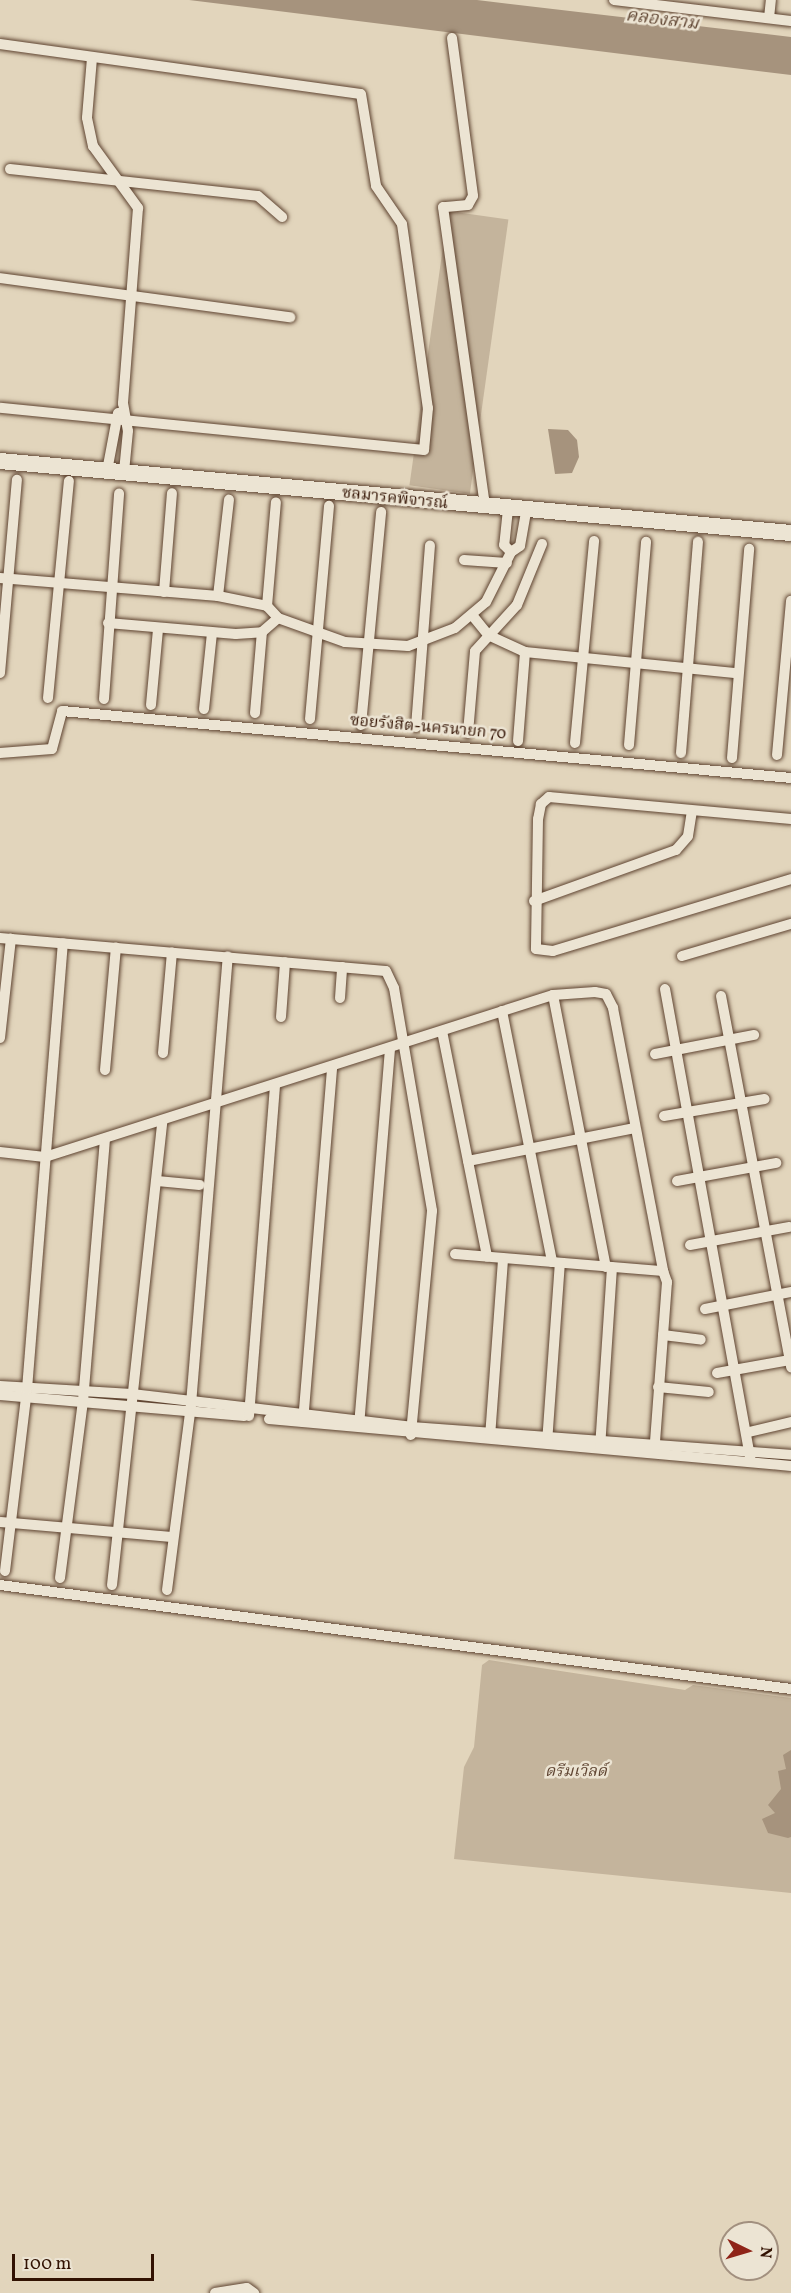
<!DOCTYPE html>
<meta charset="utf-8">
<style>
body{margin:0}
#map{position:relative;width:791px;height:2293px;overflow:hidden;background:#e2d5bc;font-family:Vollkorn,"Noto Serif Thai",serif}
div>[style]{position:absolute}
.green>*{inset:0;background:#c4b49c;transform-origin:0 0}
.water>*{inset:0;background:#a6937d}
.roads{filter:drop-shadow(0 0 2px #5e4330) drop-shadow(0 0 2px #5e4330)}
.street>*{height:10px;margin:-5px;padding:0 5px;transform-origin:5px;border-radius:5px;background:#ece4d3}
.secondary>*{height:16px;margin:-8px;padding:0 8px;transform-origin:8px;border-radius:8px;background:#ece4d3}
span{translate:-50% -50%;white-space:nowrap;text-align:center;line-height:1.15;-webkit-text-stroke:5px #ece4d3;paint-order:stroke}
.street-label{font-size:16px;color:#321202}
.park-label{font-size:16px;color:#5e4330;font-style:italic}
.water-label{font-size:18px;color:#604633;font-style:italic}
.north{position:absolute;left:719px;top:2221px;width:60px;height:60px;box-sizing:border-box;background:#ece4d3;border:2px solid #a2907f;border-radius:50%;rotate:95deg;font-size:16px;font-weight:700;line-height:24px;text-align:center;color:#321202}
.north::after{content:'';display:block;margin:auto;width:21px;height:27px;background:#8f2418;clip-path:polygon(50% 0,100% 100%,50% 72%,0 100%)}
.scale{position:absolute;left:12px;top:2254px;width:142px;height:27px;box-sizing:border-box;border:3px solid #321202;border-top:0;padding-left:8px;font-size:18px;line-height:21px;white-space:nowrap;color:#321202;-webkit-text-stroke:4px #ece4d3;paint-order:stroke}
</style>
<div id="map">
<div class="green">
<div style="left:448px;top:211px;width:61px;height:277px;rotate:8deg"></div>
<div style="clip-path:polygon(489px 1660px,685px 1690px,693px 1685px,791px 1698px,791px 1893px,454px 1859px,464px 1767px,474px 1747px,482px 1665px)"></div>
</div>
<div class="water">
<div style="clip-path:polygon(189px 0,477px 0,791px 37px,791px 75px)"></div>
<div style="clip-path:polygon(548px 429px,568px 430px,577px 440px,579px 457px,572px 473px,555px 474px)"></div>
<div style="clip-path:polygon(791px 1750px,791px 1837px,788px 1838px,768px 1833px,762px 1819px,775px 1813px,768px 1805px,781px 1789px,778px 1771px,786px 1769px,783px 1755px)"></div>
</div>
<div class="roads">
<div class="street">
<div style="left:614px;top:0;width:178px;rotate:6.8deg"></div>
<div style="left:769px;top:18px;width:18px;rotate:-84deg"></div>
<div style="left:452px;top:38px;width:159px;rotate:82.4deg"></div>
<div style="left:473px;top:196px;width:10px;rotate:119deg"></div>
<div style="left:468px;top:205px;width:25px;rotate:175deg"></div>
<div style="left:443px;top:207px;width:303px;rotate:82deg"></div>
<div style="left:0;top:44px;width:364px;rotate:7.9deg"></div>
<div style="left:361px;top:94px;width:93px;rotate:80.7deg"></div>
<div style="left:376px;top:186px;width:46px;rotate:55.6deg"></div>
<div style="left:402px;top:224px;width:186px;rotate:82deg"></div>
<div style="left:428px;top:408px;width:42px;rotate:95.4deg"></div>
<div style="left:424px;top:450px;width:426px;rotate:-174.3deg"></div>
<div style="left:92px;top:58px;width:60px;rotate:94.8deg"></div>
<div style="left:87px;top:118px;width:29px;rotate:78deg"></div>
<div style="left:93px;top:146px;width:77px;rotate:54deg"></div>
<div style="left:138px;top:208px;width:196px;rotate:94.4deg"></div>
<div style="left:123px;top:403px;width:28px;rotate:80deg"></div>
<div style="left:128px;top:431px;width:41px;rotate:95.6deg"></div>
<div style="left:10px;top:169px;width:249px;rotate:6.2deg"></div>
<div style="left:258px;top:196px;width:32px;rotate:41deg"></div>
<div style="left:0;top:278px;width:293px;rotate:7.7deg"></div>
<div style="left:107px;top:471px;width:59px;rotate:-79.3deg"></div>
<div style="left:508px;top:509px;width:36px;rotate:96deg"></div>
<div style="left:504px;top:545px;width:10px;rotate:45deg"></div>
<div style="left:464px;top:560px;width:43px;rotate:4deg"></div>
<div style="left:0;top:578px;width:219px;rotate:4.7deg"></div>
<div style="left:218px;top:596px;width:50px;rotate:11.5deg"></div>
<div style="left:267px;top:606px;width:16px;rotate:47deg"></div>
<div style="left:278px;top:618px;width:71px;rotate:19.7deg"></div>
<div style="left:345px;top:642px;width:63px;rotate:3.6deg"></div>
<div style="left:408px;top:646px;width:50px;rotate:-21deg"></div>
<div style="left:455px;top:628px;width:40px;rotate:-40deg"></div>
<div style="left:486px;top:602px;width:56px;rotate:-63.4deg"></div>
<div style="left:511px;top:552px;width:11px;rotate:-34deg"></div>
<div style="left:520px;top:546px;width:36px;rotate:-80deg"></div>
<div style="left:164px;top:592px;width:99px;rotate:-85.4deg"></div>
<div style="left:218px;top:596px;width:97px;rotate:-83.5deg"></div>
<div style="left:267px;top:606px;width:104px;rotate:-85.1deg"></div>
<div style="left:472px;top:615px;width:26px;rotate:51deg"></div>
<div style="left:488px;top:635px;width:41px;rotate:24.7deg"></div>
<div style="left:525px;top:652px;width:213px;rotate:5.7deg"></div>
<div style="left:108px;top:623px;width:128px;rotate:4.9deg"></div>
<div style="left:236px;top:634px;width:26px;rotate:-4deg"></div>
<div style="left:262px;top:632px;width:21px;rotate:-41deg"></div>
<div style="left:0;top:673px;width:194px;rotate:-85deg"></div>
<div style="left:48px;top:698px;width:218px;rotate:-84.5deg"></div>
<div style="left:104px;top:699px;width:206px;rotate:-85.8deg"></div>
<div style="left:151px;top:705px;width:76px;rotate:-84.7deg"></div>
<div style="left:204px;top:709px;width:76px;rotate:-84deg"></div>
<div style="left:255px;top:713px;width:81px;rotate:-85.1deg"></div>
<div style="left:310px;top:719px;width:214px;rotate:-84.9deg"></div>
<div style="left:361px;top:725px;width:214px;rotate:-84.6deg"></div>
<div style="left:416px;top:727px;width:182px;rotate:-85.6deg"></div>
<div style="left:468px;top:733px;width:82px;rotate:-85.1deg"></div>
<div style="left:475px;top:651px;width:62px;rotate:-47.6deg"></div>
<div style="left:517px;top:605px;width:66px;rotate:-67.7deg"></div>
<div style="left:518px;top:741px;width:89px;rotate:-85.5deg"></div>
<div style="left:575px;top:743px;width:203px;rotate:-84.6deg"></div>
<div style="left:629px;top:745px;width:204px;rotate:-85.2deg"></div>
<div style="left:0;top:753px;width:52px;rotate:-4.4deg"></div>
<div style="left:52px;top:749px;width:39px;rotate:-75deg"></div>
<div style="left:62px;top:711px;width:732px;rotate:5.25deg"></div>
<div style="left:681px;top:753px;width:212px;rotate:-85.4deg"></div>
<div style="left:777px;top:755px;width:155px;rotate:-84.8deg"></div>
<div style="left:732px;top:758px;width:210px;rotate:-85.3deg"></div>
<div style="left:791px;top:819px;width:243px;rotate:-174.8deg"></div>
<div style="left:549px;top:797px;width:11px;rotate:139deg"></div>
<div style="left:541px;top:804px;width:15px;rotate:101deg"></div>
<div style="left:538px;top:819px;width:130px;rotate:90.9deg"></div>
<div style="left:536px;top:949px;width:17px;rotate:7deg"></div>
<div style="left:553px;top:951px;width:249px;rotate:-16.8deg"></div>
<div style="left:534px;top:901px;width:151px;rotate:-19.8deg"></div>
<div style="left:676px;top:850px;width:18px;rotate:-49deg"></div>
<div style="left:688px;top:836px;width:25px;rotate:-81deg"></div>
<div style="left:0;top:938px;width:387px;rotate:4.9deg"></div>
<div style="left:386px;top:971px;width:19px;rotate:65deg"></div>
<div style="left:394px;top:988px;width:226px;rotate:80.3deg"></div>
<div style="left:432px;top:1211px;width:225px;rotate:95.4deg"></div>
<div style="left:682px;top:956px;width:114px;rotate:-16.4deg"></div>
<div style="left:665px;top:989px;width:480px;rotate:79.7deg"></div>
<div style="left:553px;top:995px;width:277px;rotate:79deg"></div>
<div style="left:721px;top:996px;width:378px;rotate:79.3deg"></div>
<div style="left:340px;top:998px;width:31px;rotate:-86deg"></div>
<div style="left:502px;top:1011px;width:256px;rotate:78.7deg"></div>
<div style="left:281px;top:1017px;width:55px;rotate:-85.8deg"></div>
<div style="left:442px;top:1031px;width:230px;rotate:78.7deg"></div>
<div style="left:0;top:1038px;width:100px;rotate:-83.7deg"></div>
<div style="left:163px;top:1053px;width:101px;rotate:-84.9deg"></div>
<div style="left:655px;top:1054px;width:101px;rotate:-10.9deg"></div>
<div style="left:105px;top:1070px;width:123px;rotate:-84.9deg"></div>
<div style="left:664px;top:1116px;width:102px;rotate:-9.6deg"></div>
<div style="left:0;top:1152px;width:45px;rotate:6.3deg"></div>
<div style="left:45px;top:1157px;width:533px;rotate:-17.69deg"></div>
<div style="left:553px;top:995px;width:42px;rotate:-4.1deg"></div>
<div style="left:595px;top:992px;width:11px;rotate:10deg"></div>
<div style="left:606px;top:994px;width:16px;rotate:63deg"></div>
<div style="left:613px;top:1008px;width:268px;rotate:79.2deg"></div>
<div style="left:468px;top:1161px;width:170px;rotate:-11.2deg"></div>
<div style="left:157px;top:1181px;width:43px;rotate:5.3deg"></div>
<div style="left:677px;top:1181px;width:101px;rotate:-10.3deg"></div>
<div style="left:690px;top:1245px;width:101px;rotate:-10.3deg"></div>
<div style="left:455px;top:1254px;width:209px;rotate:4.7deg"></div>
<div style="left:663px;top:1271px;width:12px;rotate:70deg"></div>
<div style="left:667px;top:1282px;width:171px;rotate:94.3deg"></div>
<div style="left:705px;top:1309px;width:88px;rotate:-11.2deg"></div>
<div style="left:663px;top:1335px;width:38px;rotate:7deg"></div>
<div style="left:717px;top:1373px;width:74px;rotate:-10.1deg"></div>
<div style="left:0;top:1386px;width:132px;rotate:3.5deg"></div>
<div style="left:132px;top:1394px;width:283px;rotate:6.7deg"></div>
<div style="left:413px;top:1427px;width:379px;rotate:4.2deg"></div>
<div style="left:658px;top:1387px;width:51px;rotate:5.6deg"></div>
<div style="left:0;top:1395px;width:245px;rotate:4.9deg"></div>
<div style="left:249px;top:1416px;width:332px;rotate:-85.5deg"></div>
<div style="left:269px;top:1419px;width:524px;rotate:5.14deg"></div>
<div style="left:303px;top:1422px;width:356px;rotate:-85.3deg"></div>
<div style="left:359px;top:1426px;width:379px;rotate:-85.3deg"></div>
<div style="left:749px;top:1432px;width:43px;rotate:-13.4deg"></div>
<div style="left:490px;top:1437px;width:179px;rotate:-85.8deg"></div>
<div style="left:547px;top:1443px;width:180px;rotate:-85.9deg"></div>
<div style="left:600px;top:1448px;width:181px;rotate:-86.2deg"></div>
<div style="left:0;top:1522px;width:173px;rotate:5deg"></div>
<div style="left:5px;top:1571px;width:183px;rotate:-83.1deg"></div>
<div style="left:27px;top:1389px;width:447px;rotate:-85.4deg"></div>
<div style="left:60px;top:1578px;width:178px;rotate:-82.6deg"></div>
<div style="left:83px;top:1401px;width:261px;rotate:-85.2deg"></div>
<div style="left:0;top:1585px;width:798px;rotate:7.49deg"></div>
<div style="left:112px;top:1585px;width:465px;rotate:-83.8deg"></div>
<div style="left:167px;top:1590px;width:188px;rotate:-82.6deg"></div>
<div style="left:191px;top:1404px;width:449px;rotate:-85.3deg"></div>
<div style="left:215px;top:2293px;width:32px;rotate:-9deg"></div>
<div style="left:247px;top:2288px;width:9px;rotate:36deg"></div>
</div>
<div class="secondary">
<div style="left:0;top:461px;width:794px;rotate:5.2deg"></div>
</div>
</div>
<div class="street-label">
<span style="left:395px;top:499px;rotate:6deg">ชลมารคพิจารณ์</span>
<span style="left:428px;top:728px;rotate:5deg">ซอยรังสิต-นครนายก 70</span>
</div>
<div class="park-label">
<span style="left:576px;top:1772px">ดรีมเวิลด์</span>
</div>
<div class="water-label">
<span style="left:662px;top:21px;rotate:7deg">คลองสาม</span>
</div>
<div class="north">N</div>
<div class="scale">100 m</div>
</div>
